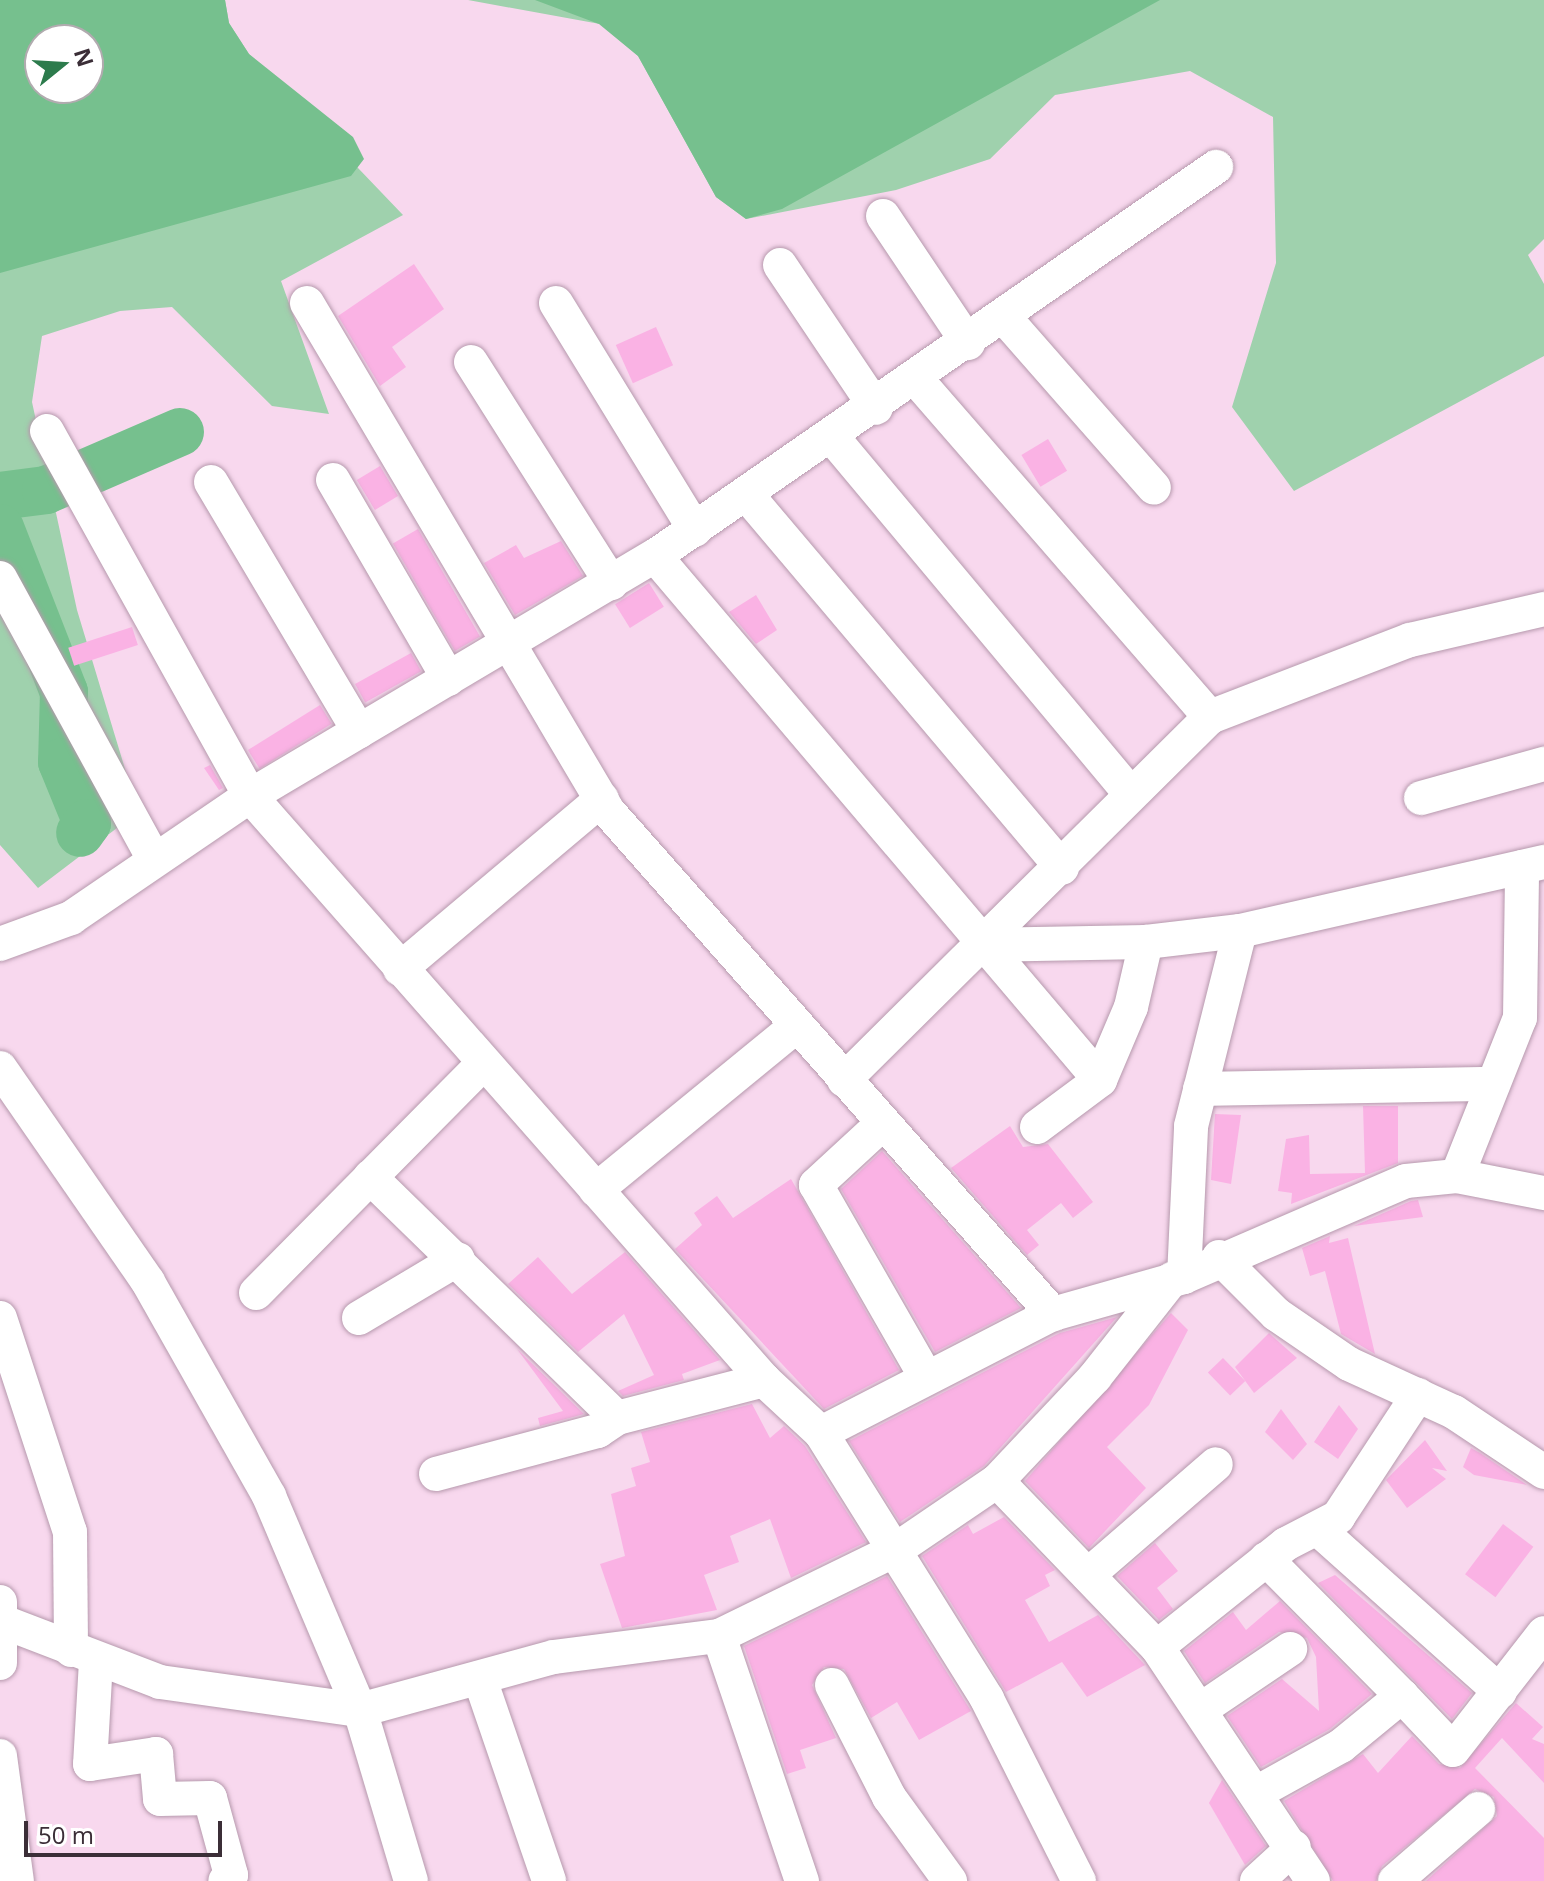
<!DOCTYPE html>
<style>
body{margin:0}
#map{position:relative;width:1544px;height:1881px;overflow:hidden;background:#f8d8ee;font-family:"Open Sans",sans-serif}
div>[style]{position:absolute}
.green>*{inset:0;background:#9fd1ad}
.water>*{inset:0;background:#76c08e}
.river>*{height:48px;margin:-24px;padding:0 24px;transform-origin:24px;border-radius:24px;background:#76c08e}
.building>*{inset:0;background:#fab2e4;transform-origin:0 0}
.roads{filter:drop-shadow(0 0 2px #b699ad) drop-shadow(0 0 2px #b699ad)}
.minor>*{height:34px;margin:-17px;padding:0 17px;transform-origin:17px;border-radius:17px;background:#fff}
span{translate:-50% -50%;white-space:nowrap;text-align:center;line-height:1.15;-webkit-text-stroke:6px #fff;paint-order:stroke}
.north{position:absolute;left:24px;top:24px;width:80px;height:80px;box-sizing:border-box;background:#fff;border:2px solid #b1abaf;border-radius:50%;rotate:72deg;font-size:22px;font-weight:700;line-height:32px;text-align:center;color:#3b2e37}
.north::after{content:'';display:block;margin:auto;width:28px;height:36px;background:#2c7b4c;clip-path:polygon(50% 0,100% 100%,50% 72%,0 100%)}
.scale{position:absolute;left:24px;top:1821px;width:198px;height:36px;box-sizing:border-box;border:4px solid #3b2e37;border-top:0;padding-left:10px;font-size:24px;line-height:28px;white-space:nowrap;color:#3b2e37;-webkit-text-stroke:6px #fff;paint-order:stroke}
</style>
<div id="map">
<div class="green">
<div style="clip-path:polygon(evenodd,0 0,225px 0,229px 23px,249px 54px,403px 215px,281px 281px,329px 414px,272px 406px,172px 307px,120px 311px,42px 336px,32px 402px,77px 610px,138px 812px,38px 888px,0 845px,0 0,40px 40px,88px 40px,88px 88px,40px 88px,40px 40px)"></div>
<div style="clip-path:polygon(468px 0,1544px 0,1544px 239px,1528px 255px,1544px 284px,1544px 356px,1294px 491px,1232px 407px,1276px 263px,1273px 117px,1190px 71px,1055px 95px,990px 159px,896px 190px,746px 219px,716px 197px,638px 56px,600px 24px)"></div>
</div>
<div class="water">
<div style="clip-path:polygon(evenodd,0 0,225px 0,229px 23px,249px 54px,353px 137px,364px 159px,351px 176px,0 273px,0 0,88px 40px,88px 88px,40px 88px,40px 40px,88px 40px)"></div>
<div style="clip-path:polygon(535px 0,1160px 0,782px 209px,746px 219px,716px 197px,638px 56px,599px 24px)"></div>
</div>
<div class="river">
<div style="left:0;top:496px;width:46px;rotate:-7.4deg"></div>
<div style="left:46px;top:490px;width:146px;rotate:-23.4deg"></div>
<div style="left:0;top:528px;width:176px;rotate:68.7deg"></div>
<div style="left:64px;top:692px;width:70px;rotate:91.6deg"></div>
<div style="left:62px;top:762px;width:66px;rotate:67.7deg"></div>
<div style="left:87px;top:823px;width:12px;rotate:125deg"></div>
</div>
<div class="building">
<div style="clip-path:polygon(414px 264px,444px 309px,392px 347px,406px 367px,380px 386px,338px 316px)"></div>
<div style="left:656px;top:327px;width:42px;height:44px;rotate:66deg"></div>
<div style="left:1048px;top:439px;width:37px;height:31px;rotate:59deg"></div>
<div style="left:380px;top:466px;width:35px;height:27px;rotate:59deg"></div>
<div style="left:418px;top:529px;width:124px;height:29px;rotate:60deg"></div>
<div style="clip-path:polygon(561px 541px,583px 576px,515px 615px,484px 563px,516px 545px,524px 558px)"></div>
<div style="left:649px;top:583px;width:28px;height:40px;rotate:58deg"></div>
<div style="clip-path:polygon(756px 595px,777px 630px,756px 644px,729px 612px)"></div>
<div style="left:132px;top:627px;width:19px;height:67px;rotate:72deg"></div>
<div style="left:411px;top:653px;width:21px;height:64px;rotate:61deg"></div>
<div style="left:320px;top:705px;width:22px;height:85px;rotate:58deg"></div>
<div style="clip-path:polygon(210px 765px,223px 788px,219px 790px,204px 768px)"></div>
<div style="clip-path:polygon(1363px 1106px,1398px 1106px,1398px 1163px,1291px 1204px,1292px 1193px,1278px 1191px,1286px 1139px,1309px 1135px,1310px 1174px,1365px 1173px)"></div>
<div style="clip-path:polygon(1215px 1114px,1241px 1115px,1231px 1184px,1211px 1180px)"></div>
<div style="clip-path:polygon(1010px 1126px,1023px 1147px,1048px 1144px,1093px 1202px,1073px 1218px,1061px 1203px,1027px 1230px,1039px 1245px,1027px 1255px,951px 1168px)"></div>
<div style="clip-path:polygon(882px 1151px,1021px 1308px,935px 1352px,841px 1189px)"></div>
<div style="clip-path:polygon(791px 1179px,899px 1370px,824px 1409px,675px 1249px,702px 1225px,694px 1213px,717px 1196px,733px 1218px)"></div>
<div style="clip-path:polygon(1418px 1200px,1423px 1217px,1354px 1226px,1411px 1201px)"></div>
<div style="clip-path:polygon(1330px 1236px,1329px 1243px,1348px 1238px,1375px 1354px,1341px 1334px,1325px 1271px,1310px 1276px,1302px 1248px)"></div>
<div style="clip-path:polygon(625px 1252px,720px 1360px,682px 1374px,684px 1380px,623px 1396px,618px 1391px,654px 1375px,624px 1314px,578px 1352px,508px 1284px,538px 1257px,572px 1294px)"></div>
<div style="clip-path:polygon(1171px 1313px,1188px 1330px,1149px 1405px,1107px 1447px,1146px 1488px,1089px 1548px,1025px 1481px)"></div>
<div style="clip-path:polygon(1117px 1317px,984px 1466px,900px 1522px,849px 1441px,1060px 1333px)"></div>
<div style="clip-path:polygon(1269px 1333px,1297px 1358px,1254px 1393px,1235px 1367px)"></div>
<div style="clip-path:polygon(517px 1349px,584px 1414px,540px 1426px,538px 1418px,563px 1411px)"></div>
<div style="left:1223px;top:1358px;width:32px;height:21px;rotate:46deg"></div>
<div style="clip-path:polygon(752px 1404px,770px 1438px,784px 1426px,805px 1446px,866px 1542px,791px 1578px,770px 1519px,730px 1536px,739px 1562px,704px 1575px,717px 1610px,622px 1628px,600px 1564px,625px 1556px,611px 1494px,636px 1486px,631px 1468px,650px 1462px,641px 1432px)"></div>
<div style="clip-path:polygon(1339px 1405px,1358px 1429px,1338px 1459px,1314px 1442px)"></div>
<div style="clip-path:polygon(1281px 1409px,1307px 1444px,1293px 1460px,1265px 1432px)"></div>
<div style="clip-path:polygon(1425px 1440px,1447px 1471px,1432px 1468px,1446px 1479px,1407px 1508px,1386px 1480px)"></div>
<div style="clip-path:polygon(1471px 1448px,1480px 1453px,1527px 1485px,1474px 1475px,1463px 1467px)"></div>
<div style="clip-path:polygon(1004px 1517px,1055px 1570px,1045px 1575px,1050px 1586px,1025px 1600px,1049px 1642px,1098px 1615px,1145px 1665px,1087px 1697px,1062px 1662px,1006px 1692px,922px 1556px,968px 1525px,973px 1534px)"></div>
<div style="left:1503px;top:1524px;width:38px;height:63px;rotate:37deg"></div>
<div style="clip-path:polygon(1155px 1543px,1178px 1571px,1157px 1588px,1173px 1609px,1159px 1620px,1117px 1576px)"></div>
<div style="clip-path:polygon(1335px 1575px,1472px 1693px,1452px 1719px,1318px 1583px)"></div>
<div style="clip-path:polygon(887px 1576px,971px 1711px,919px 1740px,897px 1702px,871px 1718px,844px 1669px,824px 1667px,812px 1685px,836px 1738px,800px 1750px,806px 1768px,787px 1774px,744px 1646px)"></div>
<div style="clip-path:polygon(1280px 1601px,1372px 1694px,1330px 1729px,1261px 1767px,1227px 1716px,1282px 1679px,1319px 1711px,1316px 1657px,1307px 1638px,1279px 1632px,1205px 1683px,1184px 1651px,1233px 1612px,1246px 1630px)"></div>
<div style="clip-path:polygon(1516px 1703px,1543px 1727px,1532px 1739px,1544px 1744px,1544px 1783px,1502px 1738px,1475px 1768px,1544px 1838px,1544px 1881px,1426px 1881px,1497px 1816px,1494px 1797px,1475px 1789px,1382px 1866px,1376px 1881px,1333px 1881px,1284px 1801px,1363px 1754px,1378px 1773px,1412px 1736px,1439px 1764px,1460px 1768px)"></div>
<div style="clip-path:polygon(1222px 1780px,1266px 1846px,1245px 1865px,1209px 1803px)"></div>
</div>
<div class="roads">
<div class="minor">
<div style="left:883px;top:216px;width:153px;rotate:56.2deg"></div>
<div style="left:780px;top:265px;width:172px;rotate:56.1deg"></div>
<div style="left:307px;top:303px;width:590px;rotate:59.35deg"></div>
<div style="left:608px;top:811px;width:672px;rotate:48.5deg"></div>
<div style="left:556px;top:303px;width:266px;rotate:58.5deg"></div>
<div style="left:1004px;top:317px;width:227px;rotate:48.7deg"></div>
<div style="left:471px;top:362px;width:262px;rotate:57.6deg"></div>
<div style="left:917px;top:380px;width:447px;rotate:49deg"></div>
<div style="left:47px;top:431px;width:418px;rotate:60.9deg"></div>
<div style="left:250px;top:796px;width:778px;rotate:48.65deg"></div>
<div style="left:764px;top:1380px;width:78px;rotate:42.9deg"></div>
<div style="left:821px;top:1433px;width:314px;rotate:58deg"></div>
<div style="left:987px;top:1699px;width:204px;rotate:63.2deg"></div>
<div style="left:833px;top:438px;width:464px;rotate:50.1deg"></div>
<div style="left:333px;top:480px;width:230px;rotate:59.8deg"></div>
<div style="left:211px;top:482px;width:290px;rotate:59.3deg"></div>
<div style="left:747px;top:495px;width:488px;rotate:49.8deg"></div>
<div style="left:655px;top:556px;width:687px;rotate:49.66deg"></div>
<div style="left:0;top:578px;width:319px;rotate:61.3deg"></div>
<div style="left:1421px;top:798px;width:128px;rotate:-15.5deg"></div>
<div style="left:0;top:944px;width:76px;rotate:-20.1deg"></div>
<div style="left:71px;top:918px;width:217px;rotate:-34.3deg"></div>
<div style="left:250px;top:796px;width:471px;rotate:-30.7deg"></div>
<div style="left:655px;top:556px;width:683px;rotate:-34.74deg"></div>
<div style="left:980px;top:945px;width:166px;rotate:-1deg"></div>
<div style="left:1146px;top:942px;width:95px;rotate:-6.7deg"></div>
<div style="left:1240px;top:931px;width:312px;rotate:-12.8deg"></div>
<div style="left:400px;top:969px;width:264px;rotate:-40.1deg"></div>
<div style="left:0;top:1068px;width:260px;rotate:55.3deg"></div>
<div style="left:148px;top:1282px;width:246px;rotate:60.5deg"></div>
<div style="left:269px;top:1496px;width:233px;rotate:67deg"></div>
<div style="left:360px;top:1710px;width:178px;rotate:73.4deg"></div>
<div style="left:844px;top:1080px;width:515px;rotate:-44.76deg"></div>
<div style="left:1210px;top:717px;width:214px;rotate:-21.1deg"></div>
<div style="left:1410px;top:640px;width:138px;rotate:-13deg"></div>
<div style="left:1200px;top:1089px;width:293px;rotate:-1deg"></div>
<div style="left:882px;top:1124px;width:90px;rotate:137.3deg"></div>
<div style="left:816px;top:1185px;width:221px;rotate:60.2deg"></div>
<div style="left:1037px;top:1127px;width:79px;rotate:-36.7deg"></div>
<div style="left:1100px;top:1080px;width:79px;rotate:-67deg"></div>
<div style="left:1131px;top:1007px;width:67px;rotate:-77deg"></div>
<div style="left:1457px;top:1176px;width:170px;rotate:-68.3deg"></div>
<div style="left:1520px;top:1018px;width:151px;rotate:-89.2deg"></div>
<div style="left:370px;top:1177px;width:345px;rotate:44.3deg"></div>
<div style="left:617px;top:1418px;width:152px;rotate:-14.5deg"></div>
<div style="left:596px;top:1190px;width:257px;rotate:-39.3deg"></div>
<div style="left:1219px;top:1257px;width:81px;rotate:45deg"></div>
<div style="left:1276px;top:1314px;width:88px;rotate:34.4deg"></div>
<div style="left:1349px;top:1364px;width:115px;rotate:24.6deg"></div>
<div style="left:1454px;top:1412px;width:108px;rotate:33.7deg"></div>
<div style="left:1184px;top:1277px;width:151px;rotate:-87.3deg"></div>
<div style="left:1191px;top:1126px;width:201px;rotate:-75.9deg"></div>
<div style="left:256px;top:1293px;width:321px;rotate:-45.3deg"></div>
<div style="left:0;top:1318px;width:225px;rotate:71.9deg"></div>
<div style="left:70px;top:1532px;width:118px;rotate:89.5deg"></div>
<div style="left:359px;top:1318px;width:115px;rotate:-30.8deg"></div>
<div style="left:821px;top:1433px;width:261px;rotate:-27.2deg"></div>
<div style="left:1053px;top:1314px;width:136px;rotate:-15.8deg"></div>
<div style="left:1184px;top:1277px;width:242px;rotate:-23.4deg"></div>
<div style="left:1406px;top:1181px;width:51px;rotate:-5.6deg"></div>
<div style="left:1457px;top:1176px;width:89px;rotate:11.1deg"></div>
<div style="left:436px;top:1474px;width:168px;rotate:-14.9deg"></div>
<div style="left:598px;top:1431px;width:23px;rotate:-34deg"></div>
<div style="left:997px;top:1481px;width:231px;rotate:46.1deg"></div>
<div style="left:1157px;top:1647px;width:281px;rotate:56.3deg"></div>
<div style="left:1318px;top:1529px;width:244px;rotate:41.8deg"></div>
<div style="left:1088px;top:1575px;width:169px;rotate:-40.9deg"></div>
<div style="left:0;top:1602px;width:61px;rotate:90deg"></div>
<div style="left:1px;top:1621px;width:170px;rotate:21deg"></div>
<div style="left:160px;top:1682px;width:202px;rotate:8deg"></div>
<div style="left:360px;top:1710px;width:201px;rotate:-15.3deg"></div>
<div style="left:554px;top:1657px;width:166px;rotate:-7.3deg"></div>
<div style="left:719px;top:1636px;width:198px;rotate:-26deg"></div>
<div style="left:897px;top:1549px;width:121px;rotate:-34.2deg"></div>
<div style="left:997px;top:1481px;width:143px;rotate:-46.7deg"></div>
<div style="left:1095px;top:1377px;width:125px;rotate:-51.8deg"></div>
<div style="left:719px;top:1636px;width:259px;rotate:71.3deg"></div>
<div style="left:1157px;top:1647px;width:165px;rotate:-38.6deg"></div>
<div style="left:1286px;top:1544px;width:59px;rotate:-27.4deg"></div>
<div style="left:1338px;top:1517px;width:146px;rotate:-56.7deg"></div>
<div style="left:96px;top:1661px;width:103px;rotate:93.3deg"></div>
<div style="left:90px;top:1764px;width:67px;rotate:-8.6deg"></div>
<div style="left:156px;top:1754px;width:45px;rotate:84.9deg"></div>
<div style="left:160px;top:1799px;width:50px;rotate:-1.1deg"></div>
<div style="left:210px;top:1798px;width:80px;rotate:74.7deg"></div>
<div style="left:231px;top:1875px;width:8px;rotate:135deg"></div>
<div style="left:480px;top:1679px;width:213px;rotate:71.1deg"></div>
<div style="left:832px;top:1685px;width:126px;rotate:63deg"></div>
<div style="left:889px;top:1797px;width:104px;rotate:54deg"></div>
<div style="left:1402px;top:1696px;width:74px;rotate:46.6deg"></div>
<div style="left:1453px;top:1750px;width:148px;rotate:-52.1deg"></div>
<div style="left:1200px;top:1710px;width:109px;rotate:-34.1deg"></div>
<div style="left:0;top:1756px;width:126px;rotate:82.3deg"></div>
<div style="left:1258px;top:1792px;width:95px;rotate:-29deg"></div>
<div style="left:1341px;top:1746px;width:79px;rotate:-39.3deg"></div>
<div style="left:1402px;top:1696px;width:193px;rotate:-134.8deg"></div>
<div style="left:1257px;top:1881px;width:50px;rotate:-42.6deg"></div>
<div style="left:1395px;top:1881px;width:110px;rotate:-40.9deg"></div>
</div>
</div>
<div class="north">N</div>
<div class="scale">50 m</div>
</div>
